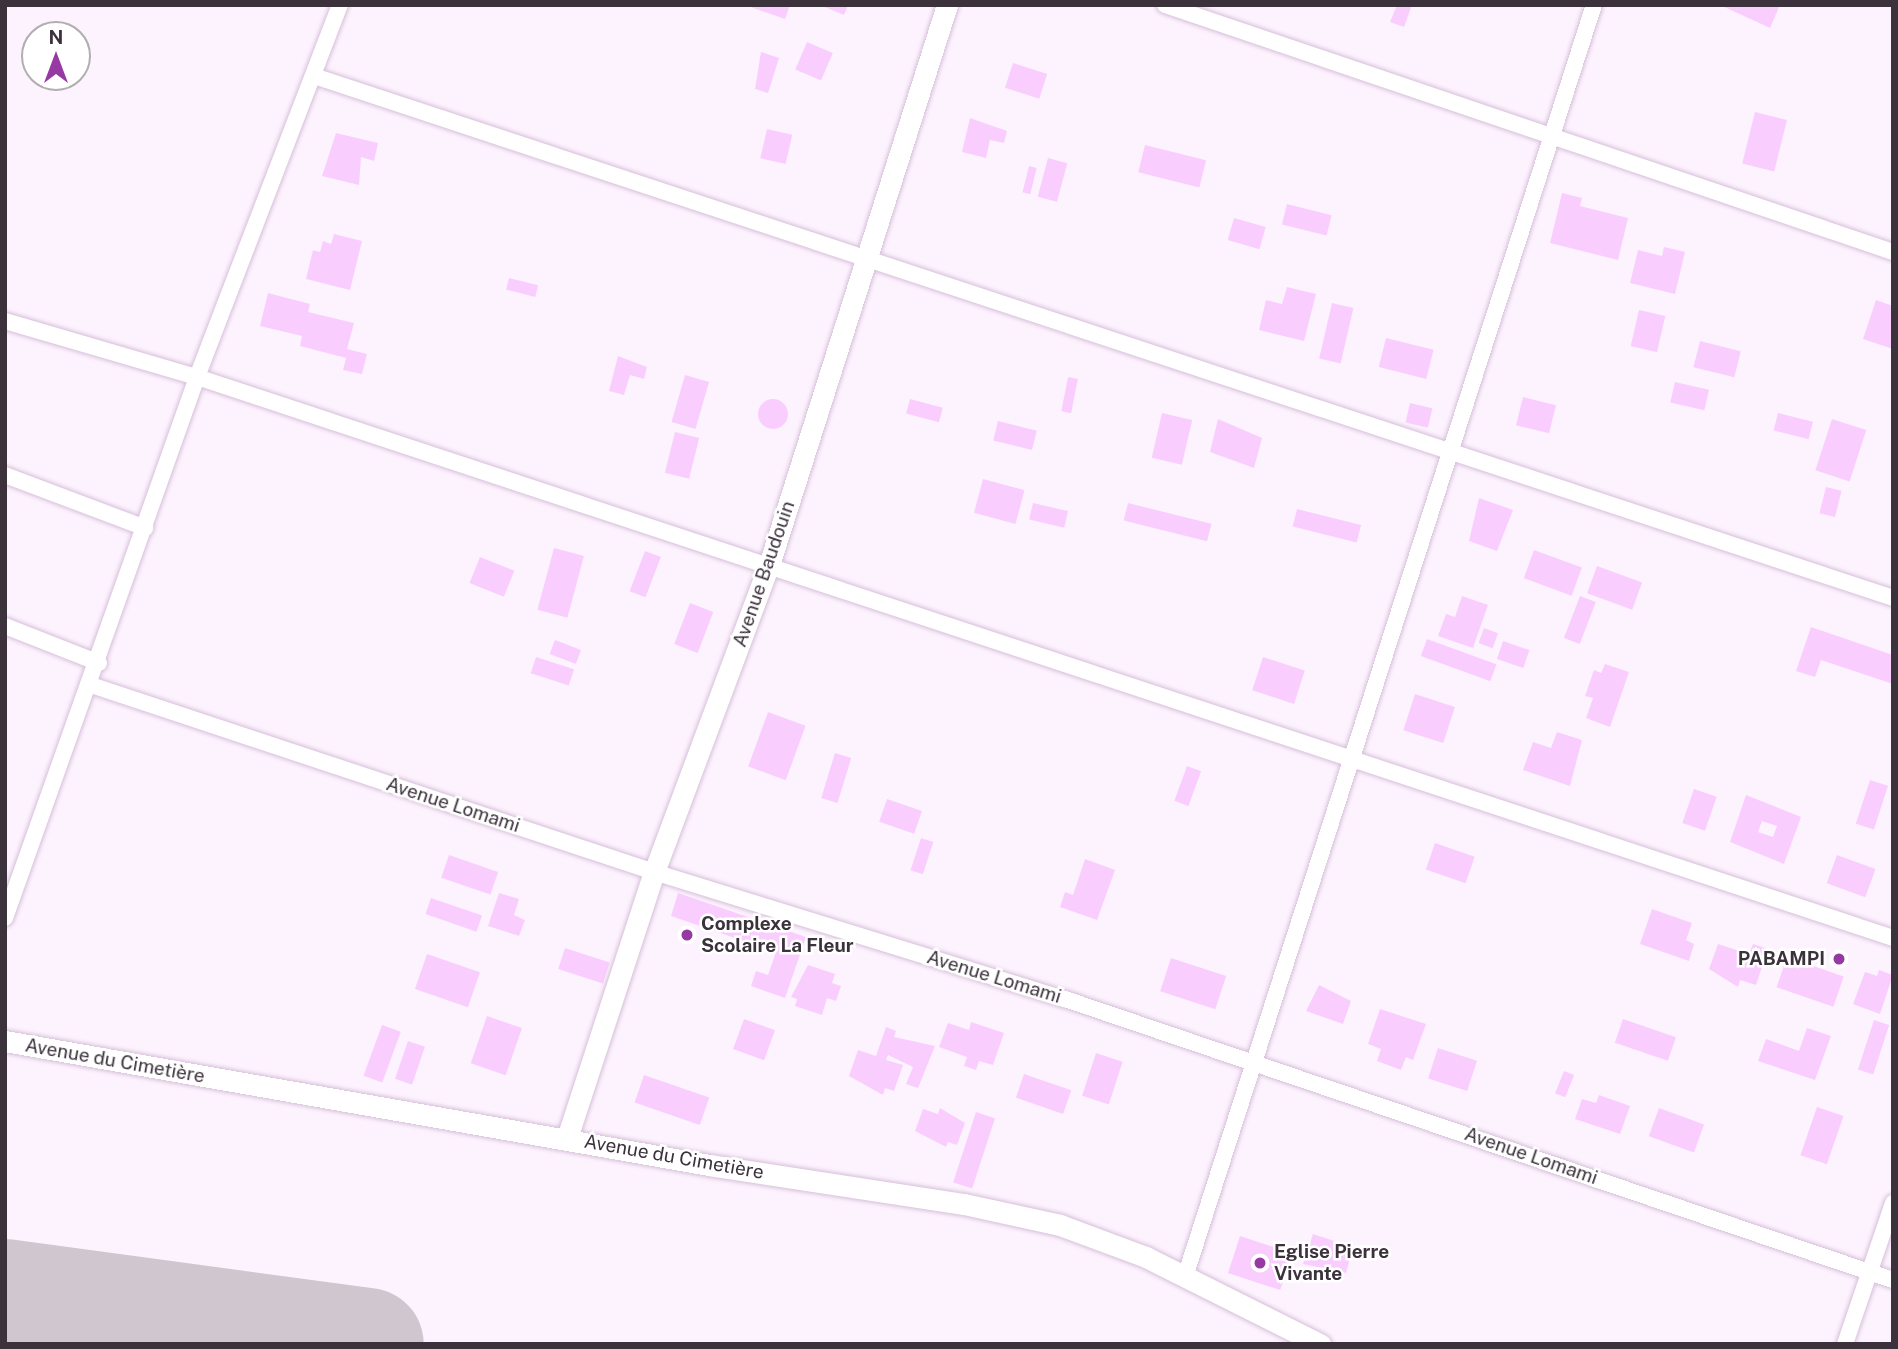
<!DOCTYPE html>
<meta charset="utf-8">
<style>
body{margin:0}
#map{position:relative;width:1898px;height:1349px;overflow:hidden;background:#fdf3fe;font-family:"Public Sans",sans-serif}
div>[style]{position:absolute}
.runway>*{height:112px;margin:-56px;padding:0 56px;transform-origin:56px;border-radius:56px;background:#d0c6d0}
.building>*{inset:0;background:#f9cefe;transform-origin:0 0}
.round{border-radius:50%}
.roads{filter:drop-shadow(0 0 2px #d6bfd9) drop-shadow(0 0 2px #d6bfd9)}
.minor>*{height:16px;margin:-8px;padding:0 8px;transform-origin:8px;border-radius:8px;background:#fff}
.tertiary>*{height:21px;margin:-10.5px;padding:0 10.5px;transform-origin:10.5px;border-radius:10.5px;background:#fff}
.dots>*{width:19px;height:19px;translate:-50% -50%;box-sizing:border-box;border:4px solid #fff;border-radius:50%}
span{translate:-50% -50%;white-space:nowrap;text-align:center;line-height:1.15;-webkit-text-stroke:5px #fff;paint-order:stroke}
.street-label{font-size:19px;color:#3b323c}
.poi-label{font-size:19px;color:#3b323c;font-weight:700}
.left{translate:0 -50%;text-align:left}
.right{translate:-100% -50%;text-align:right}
.frame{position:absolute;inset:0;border:7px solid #3b323c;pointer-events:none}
.north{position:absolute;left:21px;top:21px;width:70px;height:70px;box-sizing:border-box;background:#fff;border:2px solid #b1adb1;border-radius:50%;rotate:0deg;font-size:19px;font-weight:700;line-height:28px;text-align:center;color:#3b323c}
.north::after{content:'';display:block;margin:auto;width:24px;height:32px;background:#9639a3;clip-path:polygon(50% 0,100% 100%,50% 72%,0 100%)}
</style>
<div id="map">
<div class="runway">
<div style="left:5px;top:1295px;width:366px;rotate:7.7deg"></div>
</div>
<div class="building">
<div style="clip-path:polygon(745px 5px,790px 5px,785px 19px)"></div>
<div style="clip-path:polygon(820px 5px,848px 5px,844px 15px)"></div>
<div style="clip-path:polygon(1397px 5px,1412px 5px,1404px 27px,1390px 22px)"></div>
<div style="clip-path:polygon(1720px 5px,1780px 5px,1770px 28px)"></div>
<div style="left:807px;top:42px;width:28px;height:30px;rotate:23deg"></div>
<div style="clip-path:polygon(761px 52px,779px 58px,768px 93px,755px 89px)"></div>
<div style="left:1013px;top:63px;width:36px;height:26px;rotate:18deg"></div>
<div style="left:1755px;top:112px;width:33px;height:53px;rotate:14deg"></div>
<div style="clip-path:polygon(970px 118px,1007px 131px,1004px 143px,990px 140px,986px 158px,962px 152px)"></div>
<div style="left:767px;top:129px;width:26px;height:30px;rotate:13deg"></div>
<div style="clip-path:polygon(336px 133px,378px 143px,374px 161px,361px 157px,359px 185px,322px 176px)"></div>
<div style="left:1145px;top:145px;width:63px;height:28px;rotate:14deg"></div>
<div style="left:1048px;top:158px;width:20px;height:40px;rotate:15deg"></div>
<div style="left:1029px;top:166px;width:8px;height:27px;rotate:14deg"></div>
<div style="clip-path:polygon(1562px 193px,1582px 198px,1580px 206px,1628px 218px,1618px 260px,1550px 243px)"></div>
<div style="left:1287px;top:204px;width:46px;height:21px;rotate:14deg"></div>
<div style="left:1234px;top:218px;width:33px;height:23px;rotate:16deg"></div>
<div style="clip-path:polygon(334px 234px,362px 241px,350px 290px,306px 279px,313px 250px,320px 252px,323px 241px,331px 244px)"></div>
<div style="clip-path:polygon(1664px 247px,1685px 252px,1675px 294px,1630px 283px,1638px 250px,1662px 256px)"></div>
<div style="left:509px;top:278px;width:30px;height:12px;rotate:14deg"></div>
<div style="clip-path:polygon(1287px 287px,1316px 294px,1304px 341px,1259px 330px,1266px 300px,1282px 304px)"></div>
<div style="clip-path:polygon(268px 293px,310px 304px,308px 312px,354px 323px,347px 349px,367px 354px,362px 374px,343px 370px,346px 358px,300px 346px,302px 336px,260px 326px)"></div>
<div style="clip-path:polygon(1876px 300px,1893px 306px,1893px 349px,1863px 339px)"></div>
<div style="left:1332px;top:303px;width:22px;height:57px;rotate:13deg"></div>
<div style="left:1639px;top:310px;width:27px;height:37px;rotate:13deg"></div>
<div style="left:1386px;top:338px;width:49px;height:30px;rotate:14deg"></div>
<div style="left:1700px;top:341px;width:42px;height:27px;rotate:14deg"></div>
<div style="clip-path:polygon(618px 356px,647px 367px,644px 379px,630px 375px,624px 395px,609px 391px)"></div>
<div style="left:685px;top:375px;width:25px;height:49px;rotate:16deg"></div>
<div style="left:1068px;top:377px;width:10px;height:35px;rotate:11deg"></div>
<div style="left:1675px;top:382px;width:35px;height:21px;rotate:13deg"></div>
<div style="left:1523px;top:397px;width:34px;height:29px;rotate:14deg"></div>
<div style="left:910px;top:399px;width:34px;height:15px;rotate:15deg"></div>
<div class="round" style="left:758px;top:399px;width:30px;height:30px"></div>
<div style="left:1410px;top:403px;width:23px;height:20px;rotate:13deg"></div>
<div style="left:1162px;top:413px;width:31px;height:46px;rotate:13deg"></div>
<div style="left:1778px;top:413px;width:36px;height:18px;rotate:14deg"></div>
<div style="clip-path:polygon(1218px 419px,1262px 438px,1254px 468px,1210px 452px)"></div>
<div style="left:1832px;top:419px;width:36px;height:54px;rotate:18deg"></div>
<div style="left:998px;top:421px;width:40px;height:20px;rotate:14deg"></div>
<div style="left:675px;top:432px;width:25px;height:42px;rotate:14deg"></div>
<div style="left:983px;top:479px;width:43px;height:35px;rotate:15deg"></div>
<div style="left:1826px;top:487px;width:16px;height:27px;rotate:14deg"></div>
<div style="clip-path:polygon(1479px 498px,1513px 510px,1497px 551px,1469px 541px)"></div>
<div style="left:1033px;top:503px;width:36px;height:17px;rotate:13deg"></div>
<div style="left:1128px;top:503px;width:86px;height:18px;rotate:14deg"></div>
<div style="left:1297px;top:509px;width:66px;height:18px;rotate:14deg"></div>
<div style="left:554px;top:548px;width:31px;height:64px;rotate:15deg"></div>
<div style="left:1534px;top:550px;width:51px;height:30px;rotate:20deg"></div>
<div style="left:645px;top:551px;width:17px;height:43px;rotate:21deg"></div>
<div style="left:480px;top:557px;width:37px;height:28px;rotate:22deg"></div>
<div style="left:1597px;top:566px;width:48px;height:29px;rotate:20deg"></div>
<div style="clip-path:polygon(1462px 596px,1488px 605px,1473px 648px,1438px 636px,1446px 614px,1455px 617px)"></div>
<div style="left:1580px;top:596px;width:17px;height:45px;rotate:21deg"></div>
<div style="left:690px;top:603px;width:25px;height:44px;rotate:21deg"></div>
<div style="clip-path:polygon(1811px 627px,1893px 655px,1893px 684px,1821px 660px,1815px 677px,1796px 671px)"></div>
<div style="left:1484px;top:628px;width:15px;height:16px;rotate:20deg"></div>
<div style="left:1427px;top:639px;width:74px;height:18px;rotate:20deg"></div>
<div style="left:555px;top:640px;width:28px;height:15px;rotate:21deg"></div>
<div style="left:1503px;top:641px;width:28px;height:19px;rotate:19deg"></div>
<div style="left:536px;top:657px;width:40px;height:17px;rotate:18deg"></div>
<div style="left:1263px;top:657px;width:44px;height:35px;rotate:18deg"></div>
<div style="clip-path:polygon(1605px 664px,1629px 672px,1610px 727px,1586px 718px,1593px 698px,1585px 696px,1594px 670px,1601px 673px)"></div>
<div style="left:1415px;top:694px;width:42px;height:38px;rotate:18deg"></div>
<div style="left:768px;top:712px;width:40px;height:58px;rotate:20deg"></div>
<div style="clip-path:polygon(1557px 732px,1582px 740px,1570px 786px,1523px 770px,1533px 742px,1551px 748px)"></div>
<div style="left:835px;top:753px;width:17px;height:47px;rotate:17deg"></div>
<div style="left:1187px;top:766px;width:15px;height:37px;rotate:20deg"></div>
<div style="left:1870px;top:780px;width:19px;height:46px;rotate:18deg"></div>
<div style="left:1694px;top:789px;width:24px;height:36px;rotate:19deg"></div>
<div style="clip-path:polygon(evenodd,1746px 795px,1801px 817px,1784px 864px,1730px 842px,1746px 795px,1762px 821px,1777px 826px,1773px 837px,1758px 832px,1762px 821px)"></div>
<div style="left:887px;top:799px;width:37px;height:24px;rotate:19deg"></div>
<div style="left:921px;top:838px;width:13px;height:34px;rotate:18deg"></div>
<div style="left:1435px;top:843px;width:42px;height:28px;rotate:19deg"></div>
<div style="left:449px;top:855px;width:52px;height:24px;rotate:19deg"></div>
<div style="left:1837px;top:855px;width:41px;height:30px;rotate:20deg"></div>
<div style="clip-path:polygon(1085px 859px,1115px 870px,1097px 920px,1060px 907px,1065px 892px,1073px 895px)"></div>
<div style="clip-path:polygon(499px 893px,519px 899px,514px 915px,525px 920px,519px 936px,488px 926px)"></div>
<div style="clip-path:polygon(678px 893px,806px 937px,785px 998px,751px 986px,756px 971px,768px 975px,776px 952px,671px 916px)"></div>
<div style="left:431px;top:898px;width:54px;height:17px;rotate:19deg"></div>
<div style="clip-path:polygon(1652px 909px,1692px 923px,1686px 940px,1694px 944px,1689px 961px,1640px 944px)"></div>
<div style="clip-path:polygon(1718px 944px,1749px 954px,1753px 944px,1768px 949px,1756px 985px,1740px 980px,1738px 987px,1709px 969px)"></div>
<div style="left:565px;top:948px;width:47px;height:22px;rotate:18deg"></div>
<div style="left:427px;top:954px;width:56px;height:37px;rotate:19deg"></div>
<div style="left:1787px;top:957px;width:60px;height:32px;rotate:19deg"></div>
<div style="left:1171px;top:958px;width:58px;height:35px;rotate:18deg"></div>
<div style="clip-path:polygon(808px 965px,835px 974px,832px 983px,841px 986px,836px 1001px,827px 998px,822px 1015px,795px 1006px,797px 999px,791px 997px)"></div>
<div style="clip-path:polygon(1879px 970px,1893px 975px,1880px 1014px,1853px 1004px,1865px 972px,1877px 976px)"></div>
<div style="clip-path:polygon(1319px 985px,1351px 1001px,1343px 1024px,1306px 1011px)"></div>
<div style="clip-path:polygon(1380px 1009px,1426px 1024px,1413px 1060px,1406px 1057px,1401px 1070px,1377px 1061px,1381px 1049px,1368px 1044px)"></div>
<div style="left:487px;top:1016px;width:37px;height:50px;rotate:19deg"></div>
<div style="left:744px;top:1019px;width:33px;height:32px;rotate:20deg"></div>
<div style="left:1623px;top:1019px;width:56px;height:25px;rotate:19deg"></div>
<div style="left:1874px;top:1020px;width:16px;height:52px;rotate:18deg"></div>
<div style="clip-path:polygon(971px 1022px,1004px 1033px,993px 1065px,979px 1061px,976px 1070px,964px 1066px,967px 1057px,939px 1047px,948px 1023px,969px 1030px)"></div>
<div style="left:382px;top:1025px;width:20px;height:54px;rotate:20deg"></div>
<div style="clip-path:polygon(886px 1027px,896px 1031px,894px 1037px,935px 1046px,918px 1088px,906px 1084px,913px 1067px,888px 1055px,886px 1060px,903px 1065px,894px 1091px,885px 1088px,883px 1095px,849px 1076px,858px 1050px,876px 1056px)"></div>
<div style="clip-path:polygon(1807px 1028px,1831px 1036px,1815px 1080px,1758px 1061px,1766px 1039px,1799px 1051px)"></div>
<div style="left:408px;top:1041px;width:18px;height:40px;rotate:19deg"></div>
<div style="left:1438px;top:1048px;width:41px;height:32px;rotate:18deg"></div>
<div style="left:1096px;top:1053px;width:28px;height:45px;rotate:18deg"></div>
<div style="left:1564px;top:1071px;width:11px;height:24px;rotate:22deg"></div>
<div style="left:1024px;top:1074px;width:50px;height:25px;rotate:19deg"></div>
<div style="left:644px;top:1075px;width:69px;height:29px;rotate:19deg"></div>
<div style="clip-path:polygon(1599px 1095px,1630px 1106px,1620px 1134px,1575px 1119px,1582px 1099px,1596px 1103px)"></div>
<div style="left:1817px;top:1107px;width:28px;height:51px;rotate:19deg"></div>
<div style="clip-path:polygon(940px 1108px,965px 1123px,957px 1145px,948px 1142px,946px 1147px,915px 1131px,923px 1109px,938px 1114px)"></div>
<div style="left:1659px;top:1108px;width:48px;height:30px;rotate:20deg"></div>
<div style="left:976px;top:1112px;width:20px;height:74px;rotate:18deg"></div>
<div style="clip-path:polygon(1313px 1234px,1353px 1247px,1346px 1273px,1303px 1264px)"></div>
<div style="left:1240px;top:1236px;width:55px;height:39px;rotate:18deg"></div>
</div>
<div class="roads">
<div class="minor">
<div style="left:1165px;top:5px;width:769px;rotate:18.74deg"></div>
<div style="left:314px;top:76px;width:1663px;rotate:18.29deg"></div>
<div style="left:5px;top:321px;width:200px;rotate:16.3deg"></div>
<div style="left:197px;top:377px;width:1786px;rotate:18.3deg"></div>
<div style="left:5px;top:475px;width:150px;rotate:20.7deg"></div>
<div style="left:5px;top:626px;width:101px;rotate:21.5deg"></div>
<div style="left:91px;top:685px;width:593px;rotate:18.37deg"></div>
<div style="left:654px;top:872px;width:430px;rotate:17.2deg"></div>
<div style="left:1065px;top:999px;width:874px;rotate:18.75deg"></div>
<div style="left:5px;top:918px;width:574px;rotate:-70.46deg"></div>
<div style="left:197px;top:377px;width:399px;rotate:-69deg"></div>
<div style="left:1185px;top:1277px;width:1336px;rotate:-72.18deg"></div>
<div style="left:1845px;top:1344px;width:149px;rotate:-71.2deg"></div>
</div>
<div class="tertiary">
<div style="left:5px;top:1041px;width:715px;rotate:9.99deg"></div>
<div style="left:709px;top:1165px;width:258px;rotate:8.7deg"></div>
<div style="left:964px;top:1204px;width:98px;rotate:12.3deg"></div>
<div style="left:1060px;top:1225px;width:92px;rotate:20.4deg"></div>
<div style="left:1146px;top:1257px;width:195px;rotate:26.6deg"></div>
<div style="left:567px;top:1138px;width:280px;rotate:-71.9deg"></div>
<div style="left:654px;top:872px;width:328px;rotate:-69.5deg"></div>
<div style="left:769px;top:565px;width:588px;rotate:-72.37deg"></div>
</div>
</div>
<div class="dots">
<div style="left:687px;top:935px;background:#9639a3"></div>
<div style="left:1839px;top:959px;background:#9639a3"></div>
<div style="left:1260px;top:1263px;background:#9639a3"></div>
</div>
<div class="street-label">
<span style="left:764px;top:574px;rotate:-71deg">Avenue Baudouin</span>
<span style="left:453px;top:805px;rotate:18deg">Avenue Lomami</span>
<span style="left:994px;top:977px;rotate:17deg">Avenue Lomami</span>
<span style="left:115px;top:1061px;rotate:10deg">Avenue du Cimetière</span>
<span style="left:1531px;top:1156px;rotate:19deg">Avenue Lomami</span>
<span style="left:674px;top:1157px;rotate:10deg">Avenue du Cimetière</span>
</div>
<div class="poi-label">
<span class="left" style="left:701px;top:935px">Complexe<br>Scolaire La Fleur</span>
<span class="right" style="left:1825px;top:959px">PABAMPI</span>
<span class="left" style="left:1274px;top:1263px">Eglise Pierre<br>Vivante</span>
</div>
<div class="frame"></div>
<div class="north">N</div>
</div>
